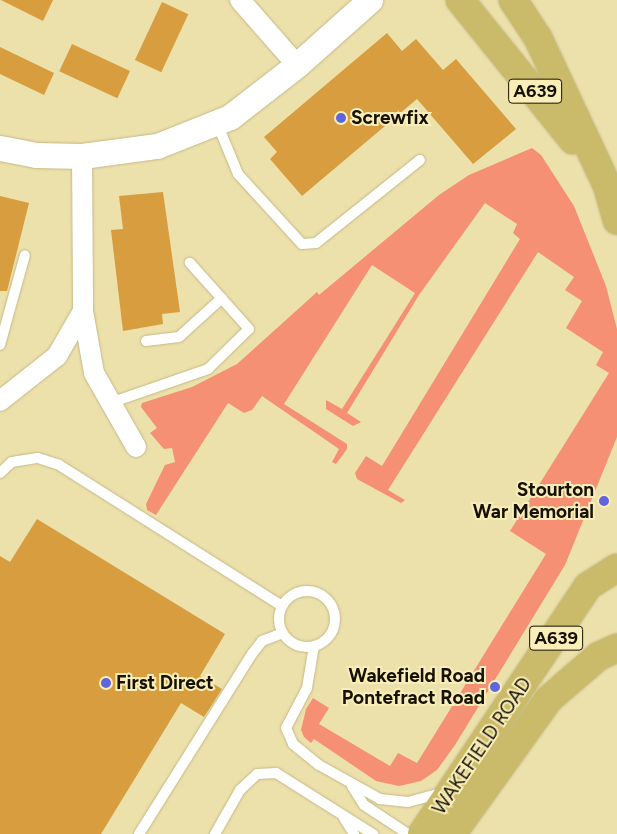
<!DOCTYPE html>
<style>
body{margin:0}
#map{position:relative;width:617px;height:834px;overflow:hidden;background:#ece0ab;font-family:Figtree,sans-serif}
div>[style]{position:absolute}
.forest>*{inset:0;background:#f59074}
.building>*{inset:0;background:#d79d3e;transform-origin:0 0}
.roads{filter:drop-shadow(0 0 1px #c5b986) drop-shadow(0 0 1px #c5b986)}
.service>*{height:10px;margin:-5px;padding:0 5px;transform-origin:5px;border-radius:5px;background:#fff}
.service>.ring{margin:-5px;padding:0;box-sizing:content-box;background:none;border:10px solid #fff;border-radius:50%}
.minor>*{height:20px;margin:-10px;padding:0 10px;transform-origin:10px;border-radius:10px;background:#fff}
.tertiary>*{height:25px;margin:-12.5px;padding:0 12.5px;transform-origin:12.5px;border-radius:12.5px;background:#fff}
.primary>*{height:28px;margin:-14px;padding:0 14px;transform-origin:14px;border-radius:14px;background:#cabb6a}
.dots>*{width:14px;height:14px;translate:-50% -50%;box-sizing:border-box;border:2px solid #f9edb8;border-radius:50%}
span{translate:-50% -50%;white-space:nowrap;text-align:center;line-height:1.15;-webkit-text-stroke:4px #f9edb8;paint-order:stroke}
.shield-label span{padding:1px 4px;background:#f9edb8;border:1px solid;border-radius:4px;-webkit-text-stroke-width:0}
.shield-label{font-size:18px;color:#161101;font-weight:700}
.poi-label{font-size:19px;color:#161101;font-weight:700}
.left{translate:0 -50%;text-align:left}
.right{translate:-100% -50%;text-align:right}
.street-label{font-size:19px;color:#161101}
</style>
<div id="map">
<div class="forest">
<div style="clip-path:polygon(532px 148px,541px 155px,574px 206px,606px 286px,617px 329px,617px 437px,565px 565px,455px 745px,437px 770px,421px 781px,399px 786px,376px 781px,314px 739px,311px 743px,304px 737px,301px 730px,306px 709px,313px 698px,329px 708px,319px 724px,390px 766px,398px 753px,417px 763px,546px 554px,510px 531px,609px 373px,596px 365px,603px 352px,566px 328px,582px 301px,565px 290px,574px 277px,538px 252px,388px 490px,405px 500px,401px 503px,357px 479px,355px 473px,366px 456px,382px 466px,520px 239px,513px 233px,517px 224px,485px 203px,419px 295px,347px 413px,361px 422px,353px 426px,326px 409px,326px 400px,342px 409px,415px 293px,372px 265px,284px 404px,347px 444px,347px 449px,336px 464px,332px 462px,339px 449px,262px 396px,252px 410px,244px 413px,228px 403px,156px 515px,147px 510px,146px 504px,165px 465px,175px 462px,172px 448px,164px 449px,150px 433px,157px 428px,141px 407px,142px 403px,192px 387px,237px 364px,317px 292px,319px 295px,439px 195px,469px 175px)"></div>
</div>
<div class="building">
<div style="clip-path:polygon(1px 0,53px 0,43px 21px)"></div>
<div style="left:162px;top:2px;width:29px;height:64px;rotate:25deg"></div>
<div style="clip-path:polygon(387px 33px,402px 51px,416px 39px,443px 70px,456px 59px,516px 129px,473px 164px,417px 99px,302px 196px,270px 159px,277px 152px,264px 137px)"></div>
<div style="left:72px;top:44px;width:64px;height:30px;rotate:25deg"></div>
<div style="clip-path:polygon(0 47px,54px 73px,44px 95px,0 74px)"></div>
<div style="clip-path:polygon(163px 192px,180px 312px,162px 314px,163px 324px,123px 331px,111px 230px,123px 229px,119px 196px)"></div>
<div style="clip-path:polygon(0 196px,29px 203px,7px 291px,0 291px)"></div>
<div style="clip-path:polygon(37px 519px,225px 634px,200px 676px,222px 689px,204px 717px,181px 703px,101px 834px,0 834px,0 556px,10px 562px)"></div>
</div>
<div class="roads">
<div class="service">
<div style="left:217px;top:123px;width:55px;rotate:67.6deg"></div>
<div style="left:238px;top:174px;width:95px;rotate:47.6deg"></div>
<div style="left:302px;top:244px;width:14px;rotate:-4deg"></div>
<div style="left:316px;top:243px;width:133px;rotate:-38.6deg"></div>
<div style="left:146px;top:341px;width:33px;rotate:-7deg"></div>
<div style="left:179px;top:337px;width:58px;rotate:-42.2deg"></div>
<div style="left:0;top:345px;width:93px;rotate:-74.5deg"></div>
<div style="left:110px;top:403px;width:104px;rotate:-19.1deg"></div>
<div style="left:208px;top:369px;width:57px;rotate:-44.3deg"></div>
<div style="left:249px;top:329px;width:89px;rotate:-131.8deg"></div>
<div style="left:0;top:473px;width:16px;rotate:-43deg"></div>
<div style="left:12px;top:462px;width:26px;rotate:-9deg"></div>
<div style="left:38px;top:458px;width:22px;rotate:18deg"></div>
<div style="left:59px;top:465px;width:264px;rotate:32.3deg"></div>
<div class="ring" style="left:279px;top:591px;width:46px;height:46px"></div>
<div style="left:314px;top:646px;width:43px;rotate:99.5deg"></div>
<div style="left:307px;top:688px;width:45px;rotate:117.7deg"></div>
<div style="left:286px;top:728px;width:17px;rotate:66deg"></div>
<div style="left:293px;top:744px;width:33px;rotate:39deg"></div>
<div style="left:319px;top:765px;width:70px;rotate:29.1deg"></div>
<div style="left:380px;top:799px;width:28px;rotate:6deg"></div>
<div style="left:408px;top:802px;width:35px;rotate:-15deg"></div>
<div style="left:352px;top:786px;width:22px;rotate:58deg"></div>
<div style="left:364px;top:805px;width:53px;rotate:33.4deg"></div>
<div style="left:344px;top:818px;width:19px;rotate:58deg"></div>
<div style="left:139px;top:834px;width:213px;rotate:-57.9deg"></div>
<div style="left:252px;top:654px;width:16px;rotate:-52deg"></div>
<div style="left:262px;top:641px;width:22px;rotate:-21deg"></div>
<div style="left:215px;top:834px;width:51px;rotate:-60.4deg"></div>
<div style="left:240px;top:790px;width:23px;rotate:-43deg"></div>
<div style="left:257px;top:774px;width:19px;rotate:-3deg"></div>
<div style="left:276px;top:773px;width:115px;rotate:32.2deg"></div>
</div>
<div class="minor">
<div style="left:240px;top:0;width:86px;rotate:48.8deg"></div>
<div style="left:82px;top:156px;width:155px;rotate:89.6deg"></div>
<div style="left:83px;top:311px;width:63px;rotate:79.9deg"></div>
<div style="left:94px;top:373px;width:85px;rotate:60.4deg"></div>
<div style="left:0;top:401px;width:73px;rotate:-38.3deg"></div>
<div style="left:57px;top:356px;width:52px;rotate:-60deg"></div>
</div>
<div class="tertiary">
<div style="left:0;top:148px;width:37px;rotate:11deg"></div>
<div style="left:36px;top:155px;width:46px;rotate:1.2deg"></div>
<div style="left:82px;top:156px;width:76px;rotate:-7.6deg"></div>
<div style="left:157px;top:146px;width:79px;rotate:-21.7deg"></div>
<div style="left:230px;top:117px;width:85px;rotate:-37.8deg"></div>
<div style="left:297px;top:65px;width:98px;rotate:-41.7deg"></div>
</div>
<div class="primary">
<div style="left:460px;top:0;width:180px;rotate:51.1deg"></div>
<div style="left:513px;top:0;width:45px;rotate:56.7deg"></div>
<div style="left:538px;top:38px;width:162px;rotate:64.9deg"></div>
<div style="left:607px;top:185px;width:37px;rotate:74deg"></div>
<div style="left:422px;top:834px;width:298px;rotate:-56.2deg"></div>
<div style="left:588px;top:586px;width:34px;rotate:-32deg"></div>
<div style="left:452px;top:834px;width:166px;rotate:-54.3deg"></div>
<div style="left:549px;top:699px;width:66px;rotate:-40.7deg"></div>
<div style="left:599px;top:656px;width:20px;rotate:-24deg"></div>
</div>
</div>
<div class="dots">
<div style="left:341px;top:118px;background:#5e65dd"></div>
<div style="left:604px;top:501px;background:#5e65dd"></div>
<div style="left:106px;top:683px;background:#5e65dd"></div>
<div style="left:495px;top:687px;background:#5e65dd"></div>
</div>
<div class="shield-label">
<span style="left:535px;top:91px">A639</span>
<span style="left:556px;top:638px">A639</span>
</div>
<div class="poi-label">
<span class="left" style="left:351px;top:118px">Screwfix</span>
<span class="right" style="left:594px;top:501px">Stourton<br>War Memorial</span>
<span class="right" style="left:485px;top:687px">Wakefield Road<br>Pontefract Road</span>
<span class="left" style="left:116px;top:683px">First Direct</span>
</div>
<div class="street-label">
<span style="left:482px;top:746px;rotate:-56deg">WAKEFIELD ROAD</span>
</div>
</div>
